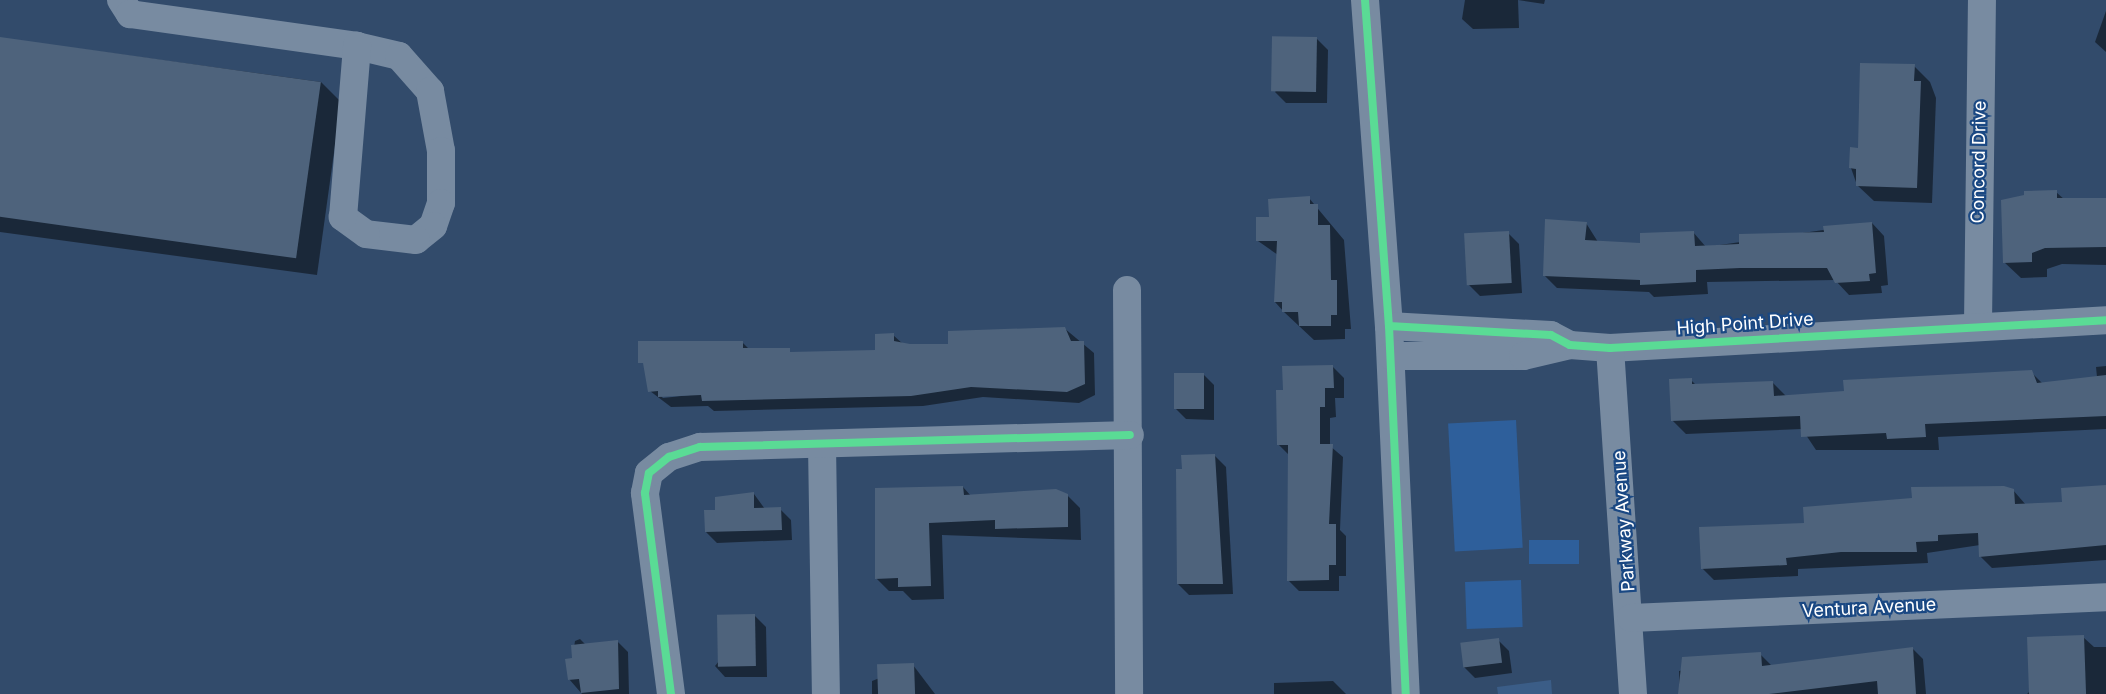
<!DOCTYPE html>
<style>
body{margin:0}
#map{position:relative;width:2106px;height:694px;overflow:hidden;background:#324b6b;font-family:Inter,sans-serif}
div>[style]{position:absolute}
.green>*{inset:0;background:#2e5f9b;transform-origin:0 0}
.water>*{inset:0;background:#3b5d87}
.shadow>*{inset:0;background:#0007}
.building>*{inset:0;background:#4e637c;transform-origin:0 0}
.minor>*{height:28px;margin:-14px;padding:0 14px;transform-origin:14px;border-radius:14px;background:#788ba1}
.cycleway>*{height:8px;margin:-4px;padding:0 4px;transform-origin:4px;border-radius:4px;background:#5adb95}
span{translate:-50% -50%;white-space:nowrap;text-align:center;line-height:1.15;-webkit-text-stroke:4.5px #1a4883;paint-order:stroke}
.street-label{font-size:18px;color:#fff}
</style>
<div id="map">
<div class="green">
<div style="left:1516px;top:420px;width:128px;height:68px;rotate:87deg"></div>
<div style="left:1579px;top:540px;width:24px;height:50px;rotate:90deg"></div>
<div style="left:1521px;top:580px;width:47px;height:56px;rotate:88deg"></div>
</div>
<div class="water">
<div style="clip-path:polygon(1551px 680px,1552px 694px,1498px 694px,1497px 687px)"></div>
</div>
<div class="shadow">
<div style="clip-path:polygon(1465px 0,1518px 0,1519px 28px,1473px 29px,1462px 19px)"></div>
<div style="clip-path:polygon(1518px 0,1545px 0,1544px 4px)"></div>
<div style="clip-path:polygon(2106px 11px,2106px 52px,2095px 42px)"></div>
<div style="clip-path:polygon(0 38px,321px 82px,341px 102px,317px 275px,0 232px)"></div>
<div style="clip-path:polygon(1317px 39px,1328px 50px,1327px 103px,1286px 103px,1275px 92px)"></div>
<div style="clip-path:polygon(1914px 66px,1930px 82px,1936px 98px,1932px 203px,1874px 201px,1857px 185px,1851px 168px)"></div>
<div style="clip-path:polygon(2056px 192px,2065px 200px,2106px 200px,2106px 265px,2062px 264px,2047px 269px,2047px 277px,2021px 278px,2004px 262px)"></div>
<div style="clip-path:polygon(1309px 198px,1344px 240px,1351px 329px,1345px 329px,1345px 339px,1314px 340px,1284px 312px,1275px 302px,1278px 255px,1258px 241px,1270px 218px)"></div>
<div style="clip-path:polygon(1586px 223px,1598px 242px,1642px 245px,1693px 232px,1706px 247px,1872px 223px,1884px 236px,1888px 285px,1881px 286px,1882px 293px,1849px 295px,1835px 280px,1707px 282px,1708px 294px,1654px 297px,1649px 292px,1557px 288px,1544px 275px)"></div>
<div style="clip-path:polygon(1508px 233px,1519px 244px,1522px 293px,1480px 296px,1469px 285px)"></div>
<div style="clip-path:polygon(evenodd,1064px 328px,1094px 353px,1095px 395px,1079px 403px,983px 397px,923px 406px,714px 411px,708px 406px,671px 407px,650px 391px,742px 342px,749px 349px,793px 353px,876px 351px,893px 335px,903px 344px,950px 345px,1064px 328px,709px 393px,663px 398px,660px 395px,709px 393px)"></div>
<div style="clip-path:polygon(2106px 366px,2106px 429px,1938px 437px,1939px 450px,1816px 450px,1802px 429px,1686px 434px,1672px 420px,1691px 380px,1696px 385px,1772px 382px,1787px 397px,1846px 392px,1845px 381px,1883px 378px,1947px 380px,2031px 372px,2043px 384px,2097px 377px,2096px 367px)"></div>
<div style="clip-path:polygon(1333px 367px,1344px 378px,1344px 398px,1335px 398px,1336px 417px,1330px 418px,1330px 446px,1343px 457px,1340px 530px,1346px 536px,1346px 576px,1339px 576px,1339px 591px,1299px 591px,1288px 580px,1289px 455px,1278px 444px,1284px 391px)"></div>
<div style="clip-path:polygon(1203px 374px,1214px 385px,1214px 420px,1186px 419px,1175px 408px)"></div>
<div style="clip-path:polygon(1215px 456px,1226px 467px,1233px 594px,1189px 595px,1178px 584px,1183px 470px)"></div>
<div style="clip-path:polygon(2106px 486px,2106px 560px,1992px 568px,1980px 556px,1980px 545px,1927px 553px,1928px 563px,1798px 569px,1798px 576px,1714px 580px,1702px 568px,1805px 524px,2013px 490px,2026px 505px,2063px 503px)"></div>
<div style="clip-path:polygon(963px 487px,971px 496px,1067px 495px,1080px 508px,1081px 540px,942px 535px,944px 599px,912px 600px,903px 591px,889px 591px,876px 578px)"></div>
<div style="clip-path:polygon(754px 494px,765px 509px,780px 509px,791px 520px,792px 540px,717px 543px,706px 532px,717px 511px)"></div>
<div style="clip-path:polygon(755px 616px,766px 627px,767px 677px,725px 677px,715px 666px)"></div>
<div style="clip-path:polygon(2083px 637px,2094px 647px,2106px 647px,2106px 694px,2027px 694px)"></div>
<div style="clip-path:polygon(580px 639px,586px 645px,617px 641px,628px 652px,629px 694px,582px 694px,569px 679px,575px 641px)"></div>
<div style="clip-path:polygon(1498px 640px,1509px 651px,1512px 673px,1475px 678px,1464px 667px)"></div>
<div style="clip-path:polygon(1912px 648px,1923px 659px,1926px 694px,1680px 694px,1679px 671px,1760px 654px,1772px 666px)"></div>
<div style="clip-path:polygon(913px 665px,935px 694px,872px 694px,872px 681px)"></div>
<div style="clip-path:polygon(1333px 681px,1346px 694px,1274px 694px,1274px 683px)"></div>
</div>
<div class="building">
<div style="left:0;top:37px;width:324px;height:178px;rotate:8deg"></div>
<div style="left:1317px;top:37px;width:55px;height:45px;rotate:91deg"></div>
<div style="clip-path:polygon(1860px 63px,1915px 64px,1914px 81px,1921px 81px,1917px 188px,1856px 186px,1856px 169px,1849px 168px,1850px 147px,1858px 148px)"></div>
<div style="clip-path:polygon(2057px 190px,2057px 198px,2106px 198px,2106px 247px,2045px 248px,2032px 253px,2032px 262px,2003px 263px,2001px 200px,2024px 195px,2024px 191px)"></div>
<div style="clip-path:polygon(1310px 196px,1310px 204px,1318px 204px,1318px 225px,1330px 225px,1331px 280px,1337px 280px,1337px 315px,1331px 315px,1331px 326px,1299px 326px,1298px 312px,1282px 312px,1282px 302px,1274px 302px,1277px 241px,1256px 241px,1256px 217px,1269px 217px,1268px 199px)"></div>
<div style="clip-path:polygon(1545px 219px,1587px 222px,1585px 240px,1640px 243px,1640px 233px,1694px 231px,1695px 246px,1739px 244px,1739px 234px,1824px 232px,1823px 226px,1872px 222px,1876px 273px,1869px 274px,1870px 281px,1835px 283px,1827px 268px,1740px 268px,1696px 270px,1696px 282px,1640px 285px,1640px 280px,1543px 276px)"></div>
<div style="left:1509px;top:231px;width:52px;height:45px;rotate:87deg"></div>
<div style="clip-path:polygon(1065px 327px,1071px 341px,1084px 341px,1085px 384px,1067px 392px,971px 387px,911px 396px,702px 401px,701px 395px,658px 397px,658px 391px,648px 392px,643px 363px,638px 363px,638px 341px,743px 341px,743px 348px,790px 348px,790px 352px,875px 350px,875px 334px,894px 333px,894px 341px,910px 344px,948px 344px,948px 331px)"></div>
<div style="clip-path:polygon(1333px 365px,1334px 388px,1325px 388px,1325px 407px,1320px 407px,1320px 444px,1333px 444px,1329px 524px,1336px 524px,1336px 565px,1329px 565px,1329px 580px,1287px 581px,1288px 445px,1277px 445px,1276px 390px,1283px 390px,1282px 366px)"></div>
<div style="clip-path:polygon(2032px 370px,2037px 383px,2106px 375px,2106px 416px,1925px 424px,1926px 437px,1887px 439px,1886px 433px,1801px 437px,1800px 416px,1671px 421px,1669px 379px,1692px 378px,1692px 384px,1773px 381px,1774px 396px,1844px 391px,1843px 380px)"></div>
<div style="left:1174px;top:373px;width:30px;height:36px"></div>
<div style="clip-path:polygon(1215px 454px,1223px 584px,1177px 584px,1176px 469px,1182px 469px,1181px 455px)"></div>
<div style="clip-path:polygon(2106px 485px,2106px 545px,1979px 557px,1978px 533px,1938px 535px,1938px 541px,1916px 542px,1917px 552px,1841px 552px,1786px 558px,1787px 565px,1701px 569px,1699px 527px,1804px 523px,1803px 507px,1912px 498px,1911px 487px,2004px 486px,2014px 489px,2015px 504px,2062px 502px,2061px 488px)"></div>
<div style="clip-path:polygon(963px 486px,964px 495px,1056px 489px,1068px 494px,1068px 527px,995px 529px,995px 520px,929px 523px,931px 586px,898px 587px,898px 578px,875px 579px,875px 488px)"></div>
<div style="clip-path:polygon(754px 492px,754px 508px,781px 507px,782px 530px,705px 532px,704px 510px,715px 510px,715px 497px)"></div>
<div style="left:755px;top:614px;width:52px;height:38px;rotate:89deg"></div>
<div style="left:2084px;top:635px;width:59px;height:57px;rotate:88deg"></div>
<div style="left:1499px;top:638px;width:25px;height:39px;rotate:83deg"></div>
<div style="clip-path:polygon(618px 640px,619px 689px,581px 693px,579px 679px,568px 680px,565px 659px,572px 658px,571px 645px)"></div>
<div style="clip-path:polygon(1913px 647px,1916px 694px,1878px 694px,1877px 681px,1769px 694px,1678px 694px,1682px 657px,1761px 652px,1762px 666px)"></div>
<div style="left:914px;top:663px;width:31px;height:37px;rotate:88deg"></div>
</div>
<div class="minor">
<div style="left:121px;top:0;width:17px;rotate:57deg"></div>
<div style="left:130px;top:14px;width:229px;rotate:8deg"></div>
<div style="left:357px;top:46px;width:43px;rotate:13.4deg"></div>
<div style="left:399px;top:56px;width:47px;rotate:48.5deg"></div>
<div style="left:430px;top:91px;width:61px;rotate:79.6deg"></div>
<div style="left:441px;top:151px;width:52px;rotate:90deg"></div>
<div style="left:441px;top:203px;width:24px;rotate:109deg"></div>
<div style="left:433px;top:226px;width:22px;rotate:141deg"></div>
<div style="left:416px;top:240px;width:50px;rotate:-173.2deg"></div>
<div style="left:366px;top:234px;width:29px;rotate:-144deg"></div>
<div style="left:343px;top:217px;width:172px;rotate:-85.3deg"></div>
<div style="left:1365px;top:0;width:327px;rotate:85.8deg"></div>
<div style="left:1389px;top:326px;width:368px;rotate:87.4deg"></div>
<div style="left:1127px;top:290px;width:404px;rotate:89.7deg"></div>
<div style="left:1978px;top:324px;width:324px;rotate:-89.3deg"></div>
<div style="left:1389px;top:326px;width:162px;rotate:3.2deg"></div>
<div style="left:1551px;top:335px;width:21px;rotate:28deg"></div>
<div style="left:1570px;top:345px;width:40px;rotate:4.3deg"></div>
<div style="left:1610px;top:348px;width:497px;rotate:-3.2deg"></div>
<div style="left:1610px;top:348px;width:347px;rotate:86.2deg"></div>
<div style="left:1391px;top:356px;width:132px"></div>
<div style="left:1523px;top:356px;width:48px;rotate:-13.2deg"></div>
<div style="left:822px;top:445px;width:249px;rotate:89.1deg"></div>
<div style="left:1631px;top:618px;width:475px;rotate:-2.5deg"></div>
<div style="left:671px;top:694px;width:203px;rotate:-97.4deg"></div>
<div style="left:645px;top:493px;width:20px;rotate:-79deg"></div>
<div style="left:649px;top:473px;width:26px;rotate:-39deg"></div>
<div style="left:669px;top:457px;width:33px;rotate:-18deg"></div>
<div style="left:700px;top:447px;width:430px;rotate:-1.6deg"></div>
</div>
<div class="cycleway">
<div style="left:1365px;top:0;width:327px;rotate:85.8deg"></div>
<div style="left:1389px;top:326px;width:368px;rotate:87.4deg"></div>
<div style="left:1389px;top:326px;width:162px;rotate:3.2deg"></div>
<div style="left:1551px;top:335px;width:21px;rotate:28deg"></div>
<div style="left:1570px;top:345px;width:40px;rotate:4.3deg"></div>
<div style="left:1610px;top:348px;width:497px;rotate:-3.2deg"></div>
<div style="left:671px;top:694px;width:203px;rotate:-97.4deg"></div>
<div style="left:645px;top:493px;width:20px;rotate:-79deg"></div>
<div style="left:649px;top:473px;width:26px;rotate:-39deg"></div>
<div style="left:669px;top:457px;width:33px;rotate:-18deg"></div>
<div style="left:700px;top:447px;width:430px;rotate:-1.6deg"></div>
</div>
<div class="street-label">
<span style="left:1979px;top:162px;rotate:-89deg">Concord Drive</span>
<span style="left:1745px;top:324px;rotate:-4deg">High Point Drive</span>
<span style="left:1624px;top:521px;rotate:-94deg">Parkway Avenue</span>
<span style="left:1869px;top:608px;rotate:-3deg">Ventura Avenue</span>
</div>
</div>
